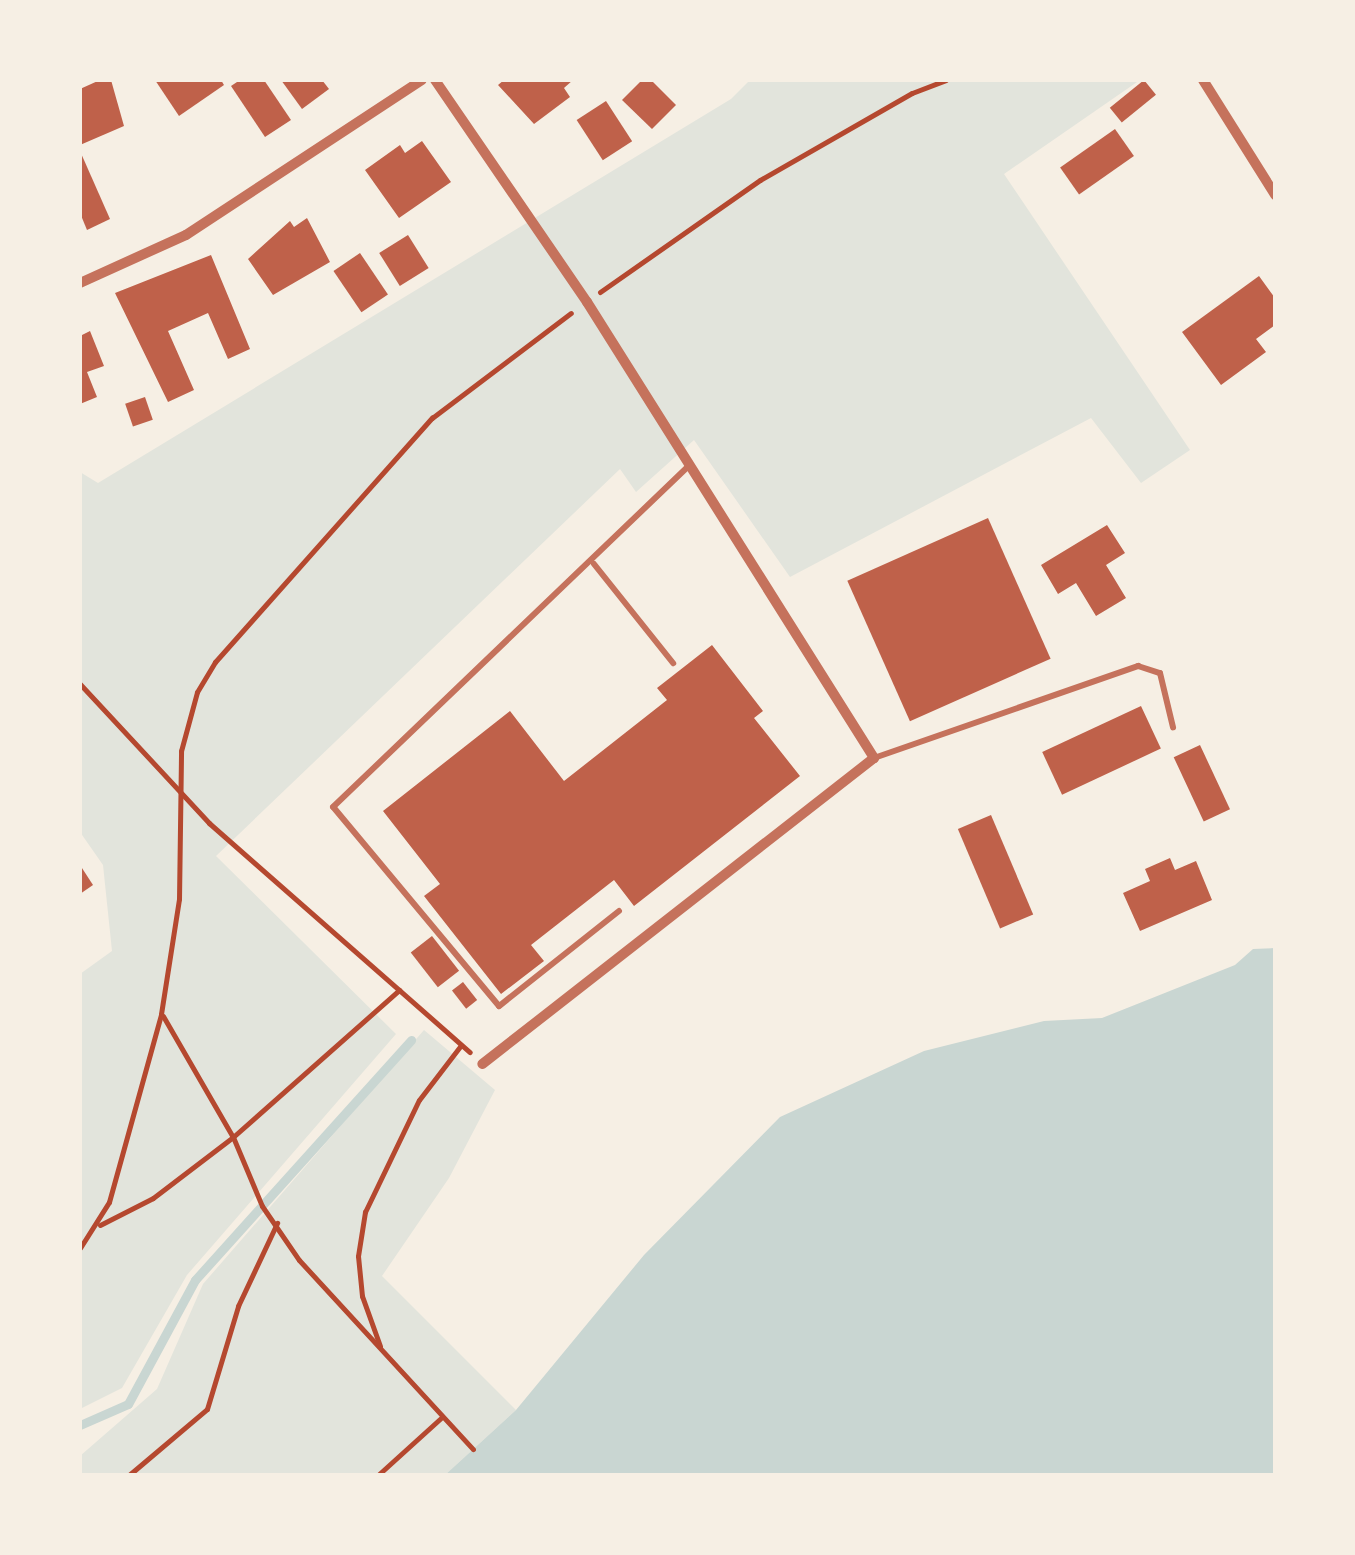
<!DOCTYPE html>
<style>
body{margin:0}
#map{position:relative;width:1355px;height:1555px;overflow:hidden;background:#f6efe4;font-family:"Titillium Web",sans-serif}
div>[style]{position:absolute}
.green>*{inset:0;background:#e2e4dc}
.water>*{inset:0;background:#c9d6d2}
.stream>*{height:9px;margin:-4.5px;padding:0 4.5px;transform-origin:4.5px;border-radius:4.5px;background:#c9d6d2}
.building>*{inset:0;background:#bf614a;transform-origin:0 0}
.path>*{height:5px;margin:-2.5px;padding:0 2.5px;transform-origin:2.5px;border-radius:2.5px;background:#b5482f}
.service>*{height:6px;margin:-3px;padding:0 3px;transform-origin:3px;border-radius:3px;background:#c5725c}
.minor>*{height:10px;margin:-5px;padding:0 5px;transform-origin:5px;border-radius:5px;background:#c5725c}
span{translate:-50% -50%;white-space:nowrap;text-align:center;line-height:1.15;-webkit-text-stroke:8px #f6efe4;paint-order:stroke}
.frame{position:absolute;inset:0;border:82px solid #f6efe4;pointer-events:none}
</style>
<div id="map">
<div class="green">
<div style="clip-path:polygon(750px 80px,1140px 80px,1004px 174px,1190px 450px,1141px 483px,1091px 418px,790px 577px,694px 440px,636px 492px,620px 469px,216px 856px,396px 1034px,187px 1275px,122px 1388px,80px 1409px,80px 974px,112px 951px,103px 865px,80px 832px,80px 472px,98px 483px,731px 99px)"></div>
<div style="clip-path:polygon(424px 1030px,495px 1090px,449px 1178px,382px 1276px,516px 1410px,445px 1475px,80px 1475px,80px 1456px,157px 1389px,203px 1284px)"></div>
</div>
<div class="water">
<div style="clip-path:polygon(1275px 948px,1275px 1475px,445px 1475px,516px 1410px,644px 1255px,780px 1117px,924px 1051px,1044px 1021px,1102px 1018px,1235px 965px,1253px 949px)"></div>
</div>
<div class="stream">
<div style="left:80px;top:1425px;width:52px;rotate:-23.6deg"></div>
<div style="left:128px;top:1404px;width:141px;rotate:-61.6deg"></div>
<div style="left:195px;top:1280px;width:323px;rotate:-48deg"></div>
</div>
<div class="building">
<div style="clip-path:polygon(100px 80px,111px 80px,124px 126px,80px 145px,80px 89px)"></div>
<div style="clip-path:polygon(155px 80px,221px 80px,224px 85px,179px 116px)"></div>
<div style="clip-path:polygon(240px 80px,264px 80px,291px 120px,265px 137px,231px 86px)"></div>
<div style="clip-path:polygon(281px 80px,322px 80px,329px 89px,302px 109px)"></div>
<div style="clip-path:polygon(504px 80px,573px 80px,564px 88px,570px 97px,534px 124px,498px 85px)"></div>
<div style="clip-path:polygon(642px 80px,651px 80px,676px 105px,652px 129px,622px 100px)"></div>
<div style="left:1144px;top:80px;width:19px;height:44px;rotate:51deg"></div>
<div style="left:606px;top:101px;width:48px;height:35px;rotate:57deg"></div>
<div style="left:1115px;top:129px;width:33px;height:67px;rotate:55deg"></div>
<div style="clip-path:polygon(422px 141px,451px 182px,399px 218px,365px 170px,400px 145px,405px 153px)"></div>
<div style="clip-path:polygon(80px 151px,110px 219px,87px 230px,80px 213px)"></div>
<div style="clip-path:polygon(307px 218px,330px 262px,273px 295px,248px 259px,290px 221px,294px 227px)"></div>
<div style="left:408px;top:235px;width:39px;height:34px;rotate:58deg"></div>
<div style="left:360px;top:253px;width:50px;height:32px;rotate:56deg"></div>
<div style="clip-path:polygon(211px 255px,250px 349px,228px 359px,208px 313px,168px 331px,194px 390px,168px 402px,115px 293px)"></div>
<div style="clip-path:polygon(1259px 276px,1275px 298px,1275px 325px,1256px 339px,1266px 352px,1221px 385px,1182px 332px)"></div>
<div style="clip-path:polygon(90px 331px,104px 366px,87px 372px,97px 397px,80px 404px,80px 336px)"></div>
<div style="left:145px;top:397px;width:24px;height:21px;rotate:71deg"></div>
<div style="left:988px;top:518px;width:154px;height:154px;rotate:66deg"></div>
<div style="clip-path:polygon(1107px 525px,1125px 553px,1106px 565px,1126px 598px,1096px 616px,1076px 583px,1058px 594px,1041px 565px)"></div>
<div style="clip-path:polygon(712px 645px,763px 711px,754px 718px,800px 776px,634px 906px,614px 880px,531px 945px,544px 961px,501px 994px,424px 896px,440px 884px,383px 811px,510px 711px,564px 781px,667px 700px,657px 688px)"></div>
<div style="left:1141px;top:706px;width:47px;height:109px;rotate:65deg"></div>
<div style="left:1200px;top:745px;width:71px;height:29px;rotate:65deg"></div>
<div style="left:991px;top:815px;width:108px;height:36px;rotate:67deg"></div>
<div style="clip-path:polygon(1170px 858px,1175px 870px,1196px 861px,1212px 900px,1140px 931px,1123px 893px,1150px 881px,1145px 869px)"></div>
<div style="clip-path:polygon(80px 865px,93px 885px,80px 894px)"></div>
<div style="left:432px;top:936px;width:44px;height:27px;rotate:52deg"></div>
<div style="left:463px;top:982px;width:23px;height:14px;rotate:52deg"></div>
</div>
<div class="path">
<div style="left:600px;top:292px;width:195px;rotate:-35deg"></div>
<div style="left:760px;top:180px;width:175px;rotate:-29.8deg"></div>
<div style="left:912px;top:93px;width:36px;rotate:-21deg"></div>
<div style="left:80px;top:684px;width:190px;rotate:47.1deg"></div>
<div style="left:209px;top:823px;width:347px;rotate:41.3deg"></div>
<div style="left:163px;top:1016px;width:140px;rotate:60deg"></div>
<div style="left:233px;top:1137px;width:75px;rotate:67.2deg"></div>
<div style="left:262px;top:1206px;width:65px;rotate:55.6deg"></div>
<div style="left:299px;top:1260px;width:257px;rotate:47.4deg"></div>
<div style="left:100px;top:1225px;width:59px;rotate:-27deg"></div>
<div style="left:153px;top:1198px;width:101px;rotate:-37.3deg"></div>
<div style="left:233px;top:1137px;width:222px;rotate:-41.5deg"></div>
<div style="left:80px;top:1248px;width:54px;rotate:-57.8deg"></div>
<div style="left:109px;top:1202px;width:195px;rotate:-74.5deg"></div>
<div style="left:161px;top:1014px;width:116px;rotate:-81.1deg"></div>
<div style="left:179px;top:899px;width:148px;rotate:-89.2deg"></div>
<div style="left:181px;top:751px;width:61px;rotate:-74.8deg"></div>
<div style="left:197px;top:692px;width:35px;rotate:-59deg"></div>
<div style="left:215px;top:662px;width:327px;rotate:-48.4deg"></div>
<div style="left:432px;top:418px;width:174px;rotate:-37.1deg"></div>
<div style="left:380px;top:1346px;width:53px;rotate:-109.8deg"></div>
<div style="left:362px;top:1296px;width:40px;rotate:-95.7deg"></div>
<div style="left:358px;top:1256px;width:45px;rotate:-81deg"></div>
<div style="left:365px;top:1212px;width:124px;rotate:-64.3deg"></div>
<div style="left:419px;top:1100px;width:69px;rotate:-52.6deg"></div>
<div style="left:129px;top:1475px;width:102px;rotate:-40.2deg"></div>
<div style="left:207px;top:1409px;width:108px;rotate:-73.2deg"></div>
<div style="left:238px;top:1306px;width:92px;rotate:-64.8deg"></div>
<div style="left:378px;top:1475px;width:86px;rotate:-42.2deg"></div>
</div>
<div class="service">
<div style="left:594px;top:564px;width:127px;rotate:51.4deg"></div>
<div style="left:874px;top:758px;width:280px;rotate:-19.2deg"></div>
<div style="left:1138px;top:666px;width:23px;rotate:18deg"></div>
<div style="left:1160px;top:673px;width:56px;rotate:76.5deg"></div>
<div style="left:619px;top:911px;width:153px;rotate:141.6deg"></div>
<div style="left:499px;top:1006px;width:259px;rotate:-129.8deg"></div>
<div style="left:333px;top:807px;width:493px;rotate:-43.8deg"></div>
</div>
<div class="minor">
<div style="left:435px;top:80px;width:269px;rotate:55.6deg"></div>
<div style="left:587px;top:302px;width:539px;rotate:57.81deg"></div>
<div style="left:874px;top:758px;width:497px;rotate:142deg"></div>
<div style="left:1203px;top:80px;width:136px;rotate:57.9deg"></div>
<div style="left:80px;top:283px;width:116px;rotate:-24.4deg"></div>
<div style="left:186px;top:235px;width:282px;rotate:-33.3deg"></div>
</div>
<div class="frame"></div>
</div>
